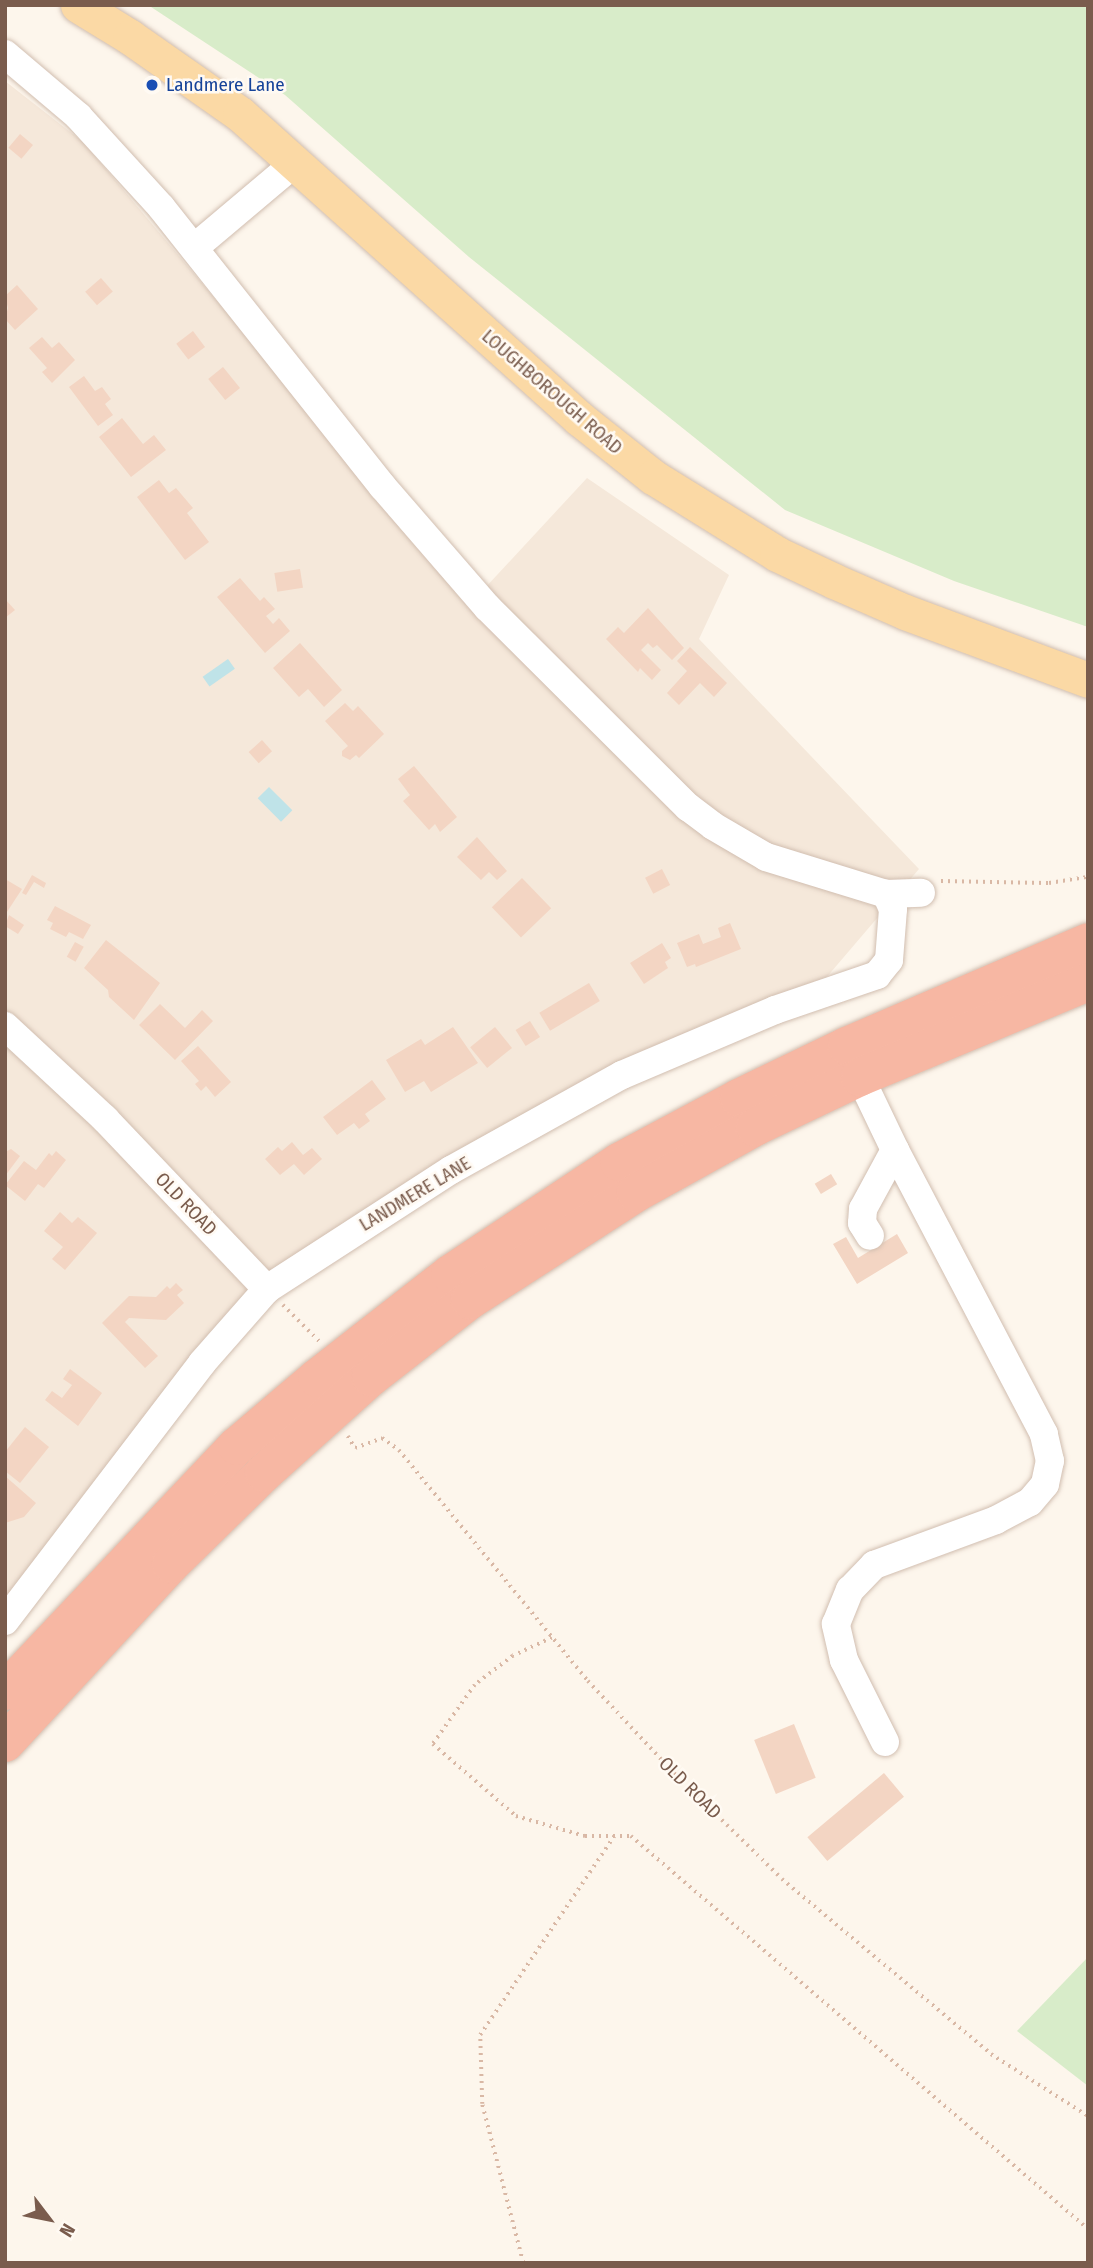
<!DOCTYPE html>
<style>
body{margin:0}
#map{position:relative;width:1093px;height:2268px;overflow:hidden;background:#fdf6ec;font-family:"Fira Sans Condensed",sans-serif}
div>[style]{position:absolute}
.residential>*{inset:0;background:#f5e8da}
.green>*{inset:0;background:#d8ecc9}
.water>*{inset:0;background:#bfe3e8;transform-origin:0 0}
.building>*{inset:0;background:#f3d5c3;transform-origin:0 0}
.path>*{height:3.5px;margin-top:-1.75px;transform-origin:0;background:repeating-linear-gradient(90deg,#d9b8a5 0 2px,transparent 0 7px)}
.roads{filter:drop-shadow(0 0 2px #d1beb0) drop-shadow(0 0 2px #d1beb0)}
.minor>*{height:28px;margin:-14px;padding:0 14px;transform-origin:14px;border-radius:14px;background:#fff}
.major>*{height:35px;margin:-17.5px;padding:0 17.5px;transform-origin:17.5px;border-radius:17.5px;background:#fbd9a5}
.highway>*{height:38px;margin:-19px;padding:0 19px;transform-origin:19px;border-radius:19px;background:#f7b7a3}
.dots>*{width:19px;height:19px;translate:-50% -50%;box-sizing:border-box;border:4px solid #fffaf3;border-radius:50%}
span{translate:-50% -50%;white-space:nowrap;text-align:center;line-height:1.15;-webkit-text-stroke:5px #fffaf3;paint-order:stroke}
.transit-label{font-size:19px;color:#164399}
.left{translate:0 -50%;text-align:left}
.street-label{font-size:19px;color:#7a5c4d}
.frame{position:absolute;inset:0;border:7px solid #7a5c4d;pointer-events:none}
.north{position:absolute;left:14px;top:2184px;width:70px;height:70px;-webkit-text-stroke:5px #fffaf3;paint-order:stroke;rotate:122deg;font-size:19px;font-weight:700;line-height:28px;text-align:center;color:#7a5c4d}
.north::after{content:'';display:block;margin:auto;width:24px;height:32px;background:#7a5c4d;clip-path:polygon(50% 0,100% 100%,50% 72%,0 100%)}
</style>
<div id="map">
<div class="residential">
<div style="clip-path:polygon(5px 81px,83px 142px,471px 603px,587px 478px,729px 575px,699px 639px,919px 869px,820px 985px,688px 1037px,272px 1280px,5px 1618px)"></div>
</div>
<div class="green">
<div style="clip-path:polygon(148px 5px,1088px 5px,1088px 627px,954px 581px,785px 510px,469px 257px,285px 95px)"></div>
<div style="clip-path:polygon(1088px 1957px,1088px 2086px,1017px 2031px)"></div>
</div>
<div class="water">
<div style="left:228px;top:659px;width:12px;height:31px;rotate:55deg"></div>
<div style="left:269px;top:787px;width:33px;height:16px;rotate:45deg"></div>
</div>
<div class="building">
<div style="left:20px;top:134px;width:17px;height:18px;rotate:40deg"></div>
<div style="left:101px;top:278px;width:18px;height:21px;rotate:49deg"></div>
<div style="clip-path:polygon(17px 285px,38px 309px,15px 330px,5px 319px,8px 308px,5px 296px)"></div>
<div style="left:193px;top:331px;width:20px;height:21px;rotate:53deg"></div>
<div style="clip-path:polygon(42px 337px,52px 348px,59px 342px,75px 360px,52px 383px,42px 372px,47px 368px,29px 348px)"></div>
<div style="left:223px;top:367px;width:27px;height:19px;rotate:51deg"></div>
<div style="clip-path:polygon(84px 376px,95px 391px,102px 387px,111px 399px,105px 404px,113px 415px,98px 426px,69px 387px)"></div>
<div style="clip-path:polygon(122px 418px,143px 444px,154px 435px,166px 450px,131px 477px,99px 437px)"></div>
<div style="clip-path:polygon(159px 480px,169px 493px,176px 488px,193px 508px,187px 513px,209px 542px,185px 560px,137px 497px)"></div>
<div style="left:300px;top:569px;width:19px;height:26px;rotate:81deg"></div>
<div style="clip-path:polygon(240px 578px,260px 601px,264px 597px,275px 609px,266px 616px,273px 624px,279px 618px,290px 631px,265px 653px,217px 597px)"></div>
<div style="clip-path:polygon(5px 599px,15px 610px,5px 618px)"></div>
<div style="clip-path:polygon(648px 608px,684px 648px,672px 660px,657px 645px,653px 648px,648px 643px,641px 650px,661px 670px,652px 680px,640px 668px,638px 672px,606px 639px,618px 627px,624px 633px)"></div>
<div style="clip-path:polygon(300px 643px,342px 690px,324px 707px,308px 689px,299px 697px,273px 668px)"></div>
<div style="clip-path:polygon(690px 647px,727px 683px,714px 697px,700px 683px,679px 705px,667px 693px,687px 671px,677px 661px)"></div>
<div style="clip-path:polygon(345px 703px,353px 711px,358px 706px,384px 734px,359px 758px,356px 755px,350px 760px,342px 756px,342px 751px,348px 746px,325px 721px)"></div>
<div style="left:262px;top:740px;width:15px;height:18px;rotate:48deg"></div>
<div style="clip-path:polygon(414px 766px,457px 817px,440px 832px,435px 824px,429px 830px,403px 801px,410px 795px,398px 779px)"></div>
<div style="clip-path:polygon(477px 837px,507px 871px,497px 880px,489px 872px,481px 880px,457px 857px)"></div>
<div style="left:662px;top:869px;width:18px;height:19px;rotate:63deg"></div>
<div style="clip-path:polygon(32px 875px,46px 883px,44px 888px,34px 882px,26px 895px,22px 893px)"></div>
<div style="left:522px;top:878px;width:42px;height:42px;rotate:46deg"></div>
<div style="clip-path:polygon(5px 879px,22px 889px,5px 915px)"></div>
<div style="clip-path:polygon(55px 906px,91px 925px,83px 939px,69px 932px,66px 937px,50px 929px,53px 923px,47px 920px)"></div>
<div style="clip-path:polygon(9px 915px,24px 925px,18px 934px,5px 926px)"></div>
<div style="clip-path:polygon(730px 923px,741px 949px,696px 967px,695px 964px,687px 967px,677px 943px,699px 934px,703px 944px,721px 937px,718px 928px)"></div>
<div style="clip-path:polygon(106px 940px,160px 983px,134px 1020px,109px 997px,108px 990px,84px 968px)"></div>
<div style="left:75px;top:942px;width:10px;height:17px;rotate:29deg"></div>
<div style="clip-path:polygon(662px 943px,671px 958px,665px 962px,668px 968px,644px 984px,630px 963px)"></div>
<div style="left:589px;top:983px;width:21px;height:58px;rotate:59deg"></div>
<div style="clip-path:polygon(160px 1004px,185px 1028px,202px 1010px,213px 1021px,175px 1060px,139px 1025px)"></div>
<div style="left:530px;top:1021px;width:19px;height:17px;rotate:58deg"></div>
<div style="clip-path:polygon(453px 1027px,478px 1063px,431px 1092px,424px 1081px,405px 1092px,386px 1060px,421px 1039px,425px 1045px)"></div>
<div style="left:495px;top:1027px;width:27px;height:32px;rotate:51deg"></div>
<div style="clip-path:polygon(198px 1046px,231px 1082px,215px 1097px,206px 1086px,201px 1091px,195px 1084px,199px 1081px,181px 1061px)"></div>
<div style="clip-path:polygon(372px 1080px,386px 1099px,365px 1114px,370px 1121px,359px 1129px,354px 1123px,337px 1135px,323px 1117px)"></div>
<div style="clip-path:polygon(292px 1142px,303px 1155px,312px 1148px,322px 1159px,304px 1175px,294px 1164px,280px 1175px,265px 1159px,278px 1147px,282px 1151px)"></div>
<div style="clip-path:polygon(11px 1149px,20px 1156px,5px 1176px,5px 1152px)"></div>
<div style="clip-path:polygon(56px 1151px,66px 1160px,44px 1188px,38px 1184px,25px 1201px,5px 1185px,24px 1161px,36px 1170px,49px 1153px,52px 1156px)"></div>
<div style="left:831px;top:1174px;width:12px;height:19px;rotate:59deg"></div>
<div style="clip-path:polygon(60px 1212px,72px 1223px,78px 1217px,97px 1233px,65px 1270px,52px 1259px,63px 1247px,44px 1231px)"></div>
<div style="clip-path:polygon(897px 1234px,908px 1253px,857px 1284px,833px 1244px,846px 1237px,858px 1258px)"></div>
<div style="clip-path:polygon(176px 1283px,183px 1290px,177px 1295px,184px 1303px,166px 1320px,129px 1318px,125px 1322px,158px 1356px,145px 1368px,102px 1323px,129px 1296px,156px 1297px,167px 1286px,170px 1289px)"></div>
<div style="clip-path:polygon(70px 1369px,102px 1393px,78px 1426px,45px 1400px,52px 1391px,62px 1398px,72px 1385px,63px 1379px)"></div>
<div style="clip-path:polygon(25px 1427px,49px 1447px,20px 1483px,5px 1471px,5px 1452px)"></div>
<div style="clip-path:polygon(5px 1476px,36px 1503px,24px 1517px,5px 1523px)"></div>
<div style="left:794px;top:1724px;width:58px;height:43px;rotate:68deg"></div>
<div style="left:884px;top:1773px;width:31px;height:100px;rotate:50deg"></div>
</div>
<div class="path">
<div style="left:941px;top:881px;width:108px;rotate:1.1deg"></div>
<div style="left:1049px;top:883px;width:39px;rotate:-9deg"></div>
<div style="left:283px;top:1305px;width:52px;rotate:45deg"></div>
<div style="left:348px;top:1436px;width:14px;rotate:60deg"></div>
<div style="left:355px;top:1448px;width:29px;rotate:-20deg"></div>
<div style="left:382px;top:1438px;width:21px;rotate:35deg"></div>
<div style="left:399px;top:1450px;width:298px;rotate:50.7deg"></div>
<div style="left:588px;top:1681px;width:130px;rotate:46.9deg"></div>
<div style="left:677px;top:1776px;width:147px;rotate:44.4deg"></div>
<div style="left:782px;top:1879px;width:273px;rotate:39.9deg"></div>
<div style="left:991px;top:2054px;width:115px;rotate:32.6deg"></div>
<div style="left:552px;top:1638px;width:43px;rotate:155.2deg"></div>
<div style="left:513px;top:1656px;width:48px;rotate:142.7deg"></div>
<div style="left:475px;top:1685px;width:72px;rotate:125.4deg"></div>
<div style="left:433px;top:1744px;width:110px;rotate:40.9deg"></div>
<div style="left:516px;top:1816px;width:72px;rotate:16.2deg"></div>
<div style="left:585px;top:1836px;width:46px"></div>
<div style="left:631px;top:1836px;width:603px;rotate:40.69deg"></div>
<div style="left:523px;top:2263px;width:164px;rotate:-104.5deg"></div>
<div style="left:482px;top:2104px;width:69px;rotate:-91.7deg"></div>
<div style="left:480px;top:2035px;width:240px;rotate:-56deg"></div>
</div>
<div class="roads">
<div class="minor">
<div style="left:5px;top:54px;width:96px;rotate:40.3deg"></div>
<div style="left:78px;top:116px;width:123px;rotate:47.6deg"></div>
<div style="left:161px;top:207px;width:357px;rotate:51.6deg"></div>
<div style="left:383px;top:487px;width:159px;rotate:49.1deg"></div>
<div style="left:487px;top:607px;width:284px;rotate:44.9deg"></div>
<div style="left:688px;top:807px;width:31px;rotate:37deg"></div>
<div style="left:713px;top:826px;width:61px;rotate:30.3deg"></div>
<div style="left:766px;top:857px;width:126px;rotate:17.1deg"></div>
<div style="left:194px;top:248px;width:133px;rotate:-40.1deg"></div>
<div style="left:5px;top:1026px;width:137px;rotate:42.9deg"></div>
<div style="left:105px;top:1119px;width:235px;rotate:46.4deg"></div>
<div style="left:860px;top:1077px;width:81px;rotate:64.4deg"></div>
<div style="left:895px;top:1150px;width:67px;rotate:118.5deg"></div>
<div style="left:863px;top:1209px;width:14px;rotate:94deg"></div>
<div style="left:862px;top:1223px;width:15px;rotate:58deg"></div>
<div style="left:5px;top:1621px;width:325px;rotate:-52.6deg"></div>
<div style="left:202px;top:1363px;width:98px;rotate:-48.7deg"></div>
<div style="left:267px;top:1289px;width:219px;rotate:-32.9deg"></div>
<div style="left:451px;top:1170px;width:196px;rotate:-29.1deg"></div>
<div style="left:622px;top:1075px;width:166px;rotate:-23deg"></div>
<div style="left:775px;top:1010px;width:108px;rotate:-18.9deg"></div>
<div style="left:877px;top:975px;width:19px;rotate:-51deg"></div>
<div style="left:889px;top:960px;width:51px;rotate:-85.5deg"></div>
<div style="left:893px;top:909px;width:17px;rotate:-115deg"></div>
<div style="left:886px;top:894px;width:35px;rotate:-2deg"></div>
<div style="left:885px;top:1742px;width:92px;rotate:-116.6deg"></div>
<div style="left:844px;top:1660px;width:37px;rotate:-103deg"></div>
<div style="left:836px;top:1624px;width:37px;rotate:-68deg"></div>
<div style="left:850px;top:1590px;width:35px;rotate:-46deg"></div>
<div style="left:874px;top:1565px;width:130px;rotate:-20.2deg"></div>
<div style="left:996px;top:1520px;width:38px;rotate:-28deg"></div>
<div style="left:1030px;top:1502px;width:23px;rotate:-50deg"></div>
<div style="left:1045px;top:1484px;width:24px;rotate:-78deg"></div>
<div style="left:1050px;top:1461px;width:28px;rotate:-103deg"></div>
<div style="left:1044px;top:1434px;width:321px;rotate:-117.7deg"></div>
</div>
<div class="major">
<div style="left:78px;top:5px;width:61px;rotate:31.6deg"></div>
<div style="left:130px;top:37px;width:134px;rotate:35deg"></div>
<div style="left:240px;top:114px;width:457px;rotate:41.9deg"></div>
<div style="left:580px;top:419px;width:93px;rotate:38.5deg"></div>
<div style="left:653px;top:477px;width:146px;rotate:31.8deg"></div>
<div style="left:777px;top:554px;width:63px;rotate:25.3deg"></div>
<div style="left:834px;top:581px;width:77px;rotate:23.6deg"></div>
<div style="left:905px;top:612px;width:195px;rotate:20.4deg"></div>
</div>
<div class="highway">
<div style="left:5px;top:1691px;width:337px;rotate:-46.6deg"></div>
<div style="left:237px;top:1446px;width:105px;rotate:-40.4deg"></div>
<div style="left:317px;top:1378px;width:169px;rotate:-38deg"></div>
<div style="left:450px;top:1274px;width:203px;rotate:-33.5deg"></div>
<div style="left:619px;top:1162px;width:136px;rotate:-28.1deg"></div>
<div style="left:739px;top:1098px;width:120px;rotate:-25.7deg"></div>
<div style="left:847px;top:1046px;width:262px;rotate:-23.3deg"></div>
<div style="left:5px;top:1743px;width:244px;rotate:-47.2deg"></div>
<div style="left:171px;top:1564px;width:130px;rotate:-44.4deg"></div>
<div style="left:264px;top:1473px;width:144px;rotate:-41.9deg"></div>
<div style="left:371px;top:1377px;width:125px;rotate:-37.9deg"></div>
<div style="left:470px;top:1300px;width:197px;rotate:-32.8deg"></div>
<div style="left:636px;top:1193px;width:136px;rotate:-29deg"></div>
<div style="left:755px;top:1127px;width:116px;rotate:-25.5deg"></div>
<div style="left:860px;top:1077px;width:247px;rotate:-22.6deg"></div>
</div>
</div>
<div class="dots">
<div style="left:152px;top:85px;background:#1a4fb4"></div>
</div>
<div class="transit-label">
<span class="left" style="left:166px;top:85px">Landmere Lane</span>
</div>
<div class="street-label">
<span style="left:552px;top:392px;rotate:41deg">LOUGHBOROUGH ROAD</span>
<span style="left:415px;top:1194px;rotate:-31deg">LANDMERE LANE</span>
<span style="left:186px;top:1204px;rotate:46deg">OLD ROAD</span>
<span style="left:690px;top:1788px;rotate:45deg">OLD ROAD</span>
</div>
<div class="frame"></div>
<div class="north">N</div>
</div>
